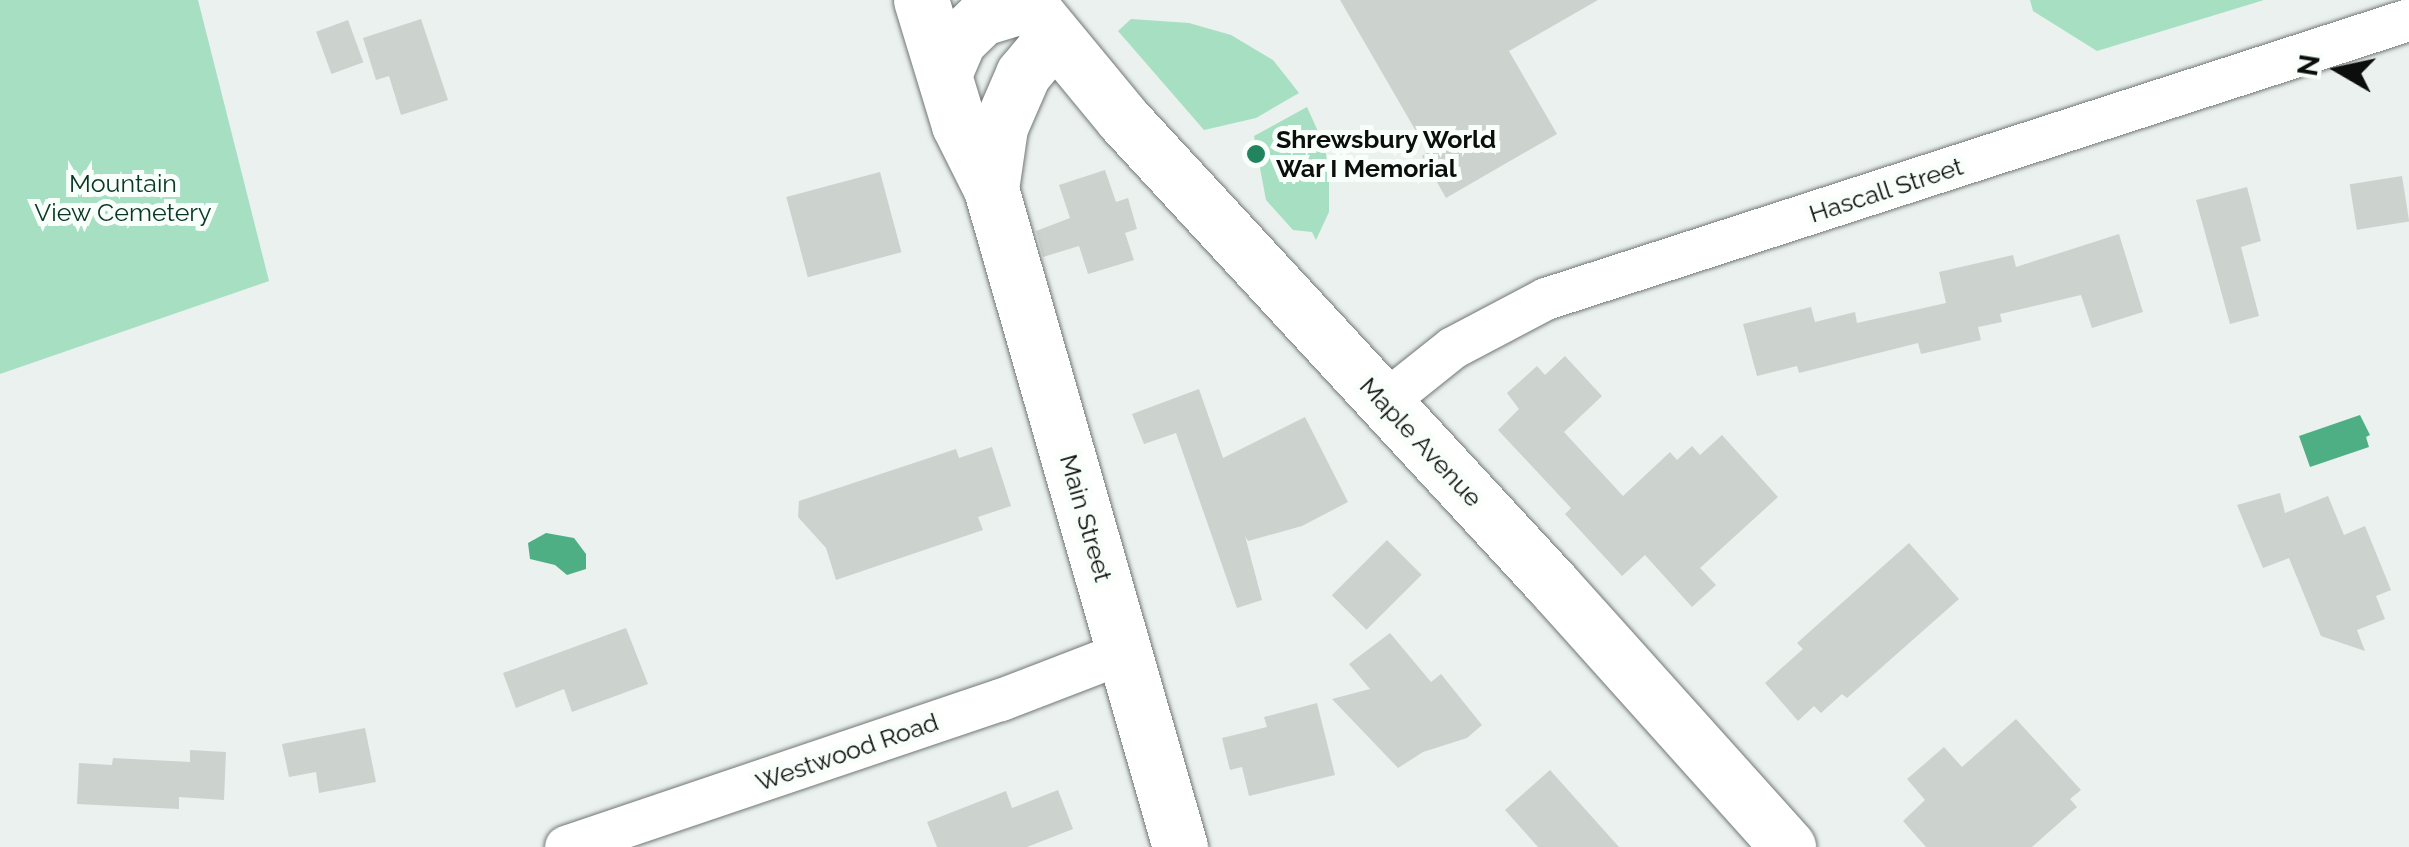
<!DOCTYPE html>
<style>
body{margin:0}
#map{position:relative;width:2409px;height:847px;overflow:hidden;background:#eaf1ee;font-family:Raleway,sans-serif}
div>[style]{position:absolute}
.green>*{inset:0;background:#a7dfc2}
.water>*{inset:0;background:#4eaf85}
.building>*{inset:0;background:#ccd3cf;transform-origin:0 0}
.roads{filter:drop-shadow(0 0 2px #717774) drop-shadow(0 0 2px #717774)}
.minor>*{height:42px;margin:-21px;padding:0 21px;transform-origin:21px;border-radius:21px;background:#fff}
.secondary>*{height:55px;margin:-27.5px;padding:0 27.5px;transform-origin:27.5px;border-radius:27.5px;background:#fff}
.dots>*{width:28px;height:28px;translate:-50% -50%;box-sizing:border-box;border:5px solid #f8fffb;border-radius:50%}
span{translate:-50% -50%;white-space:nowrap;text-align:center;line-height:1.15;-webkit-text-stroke:10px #f8fffb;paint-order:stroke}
.poi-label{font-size:25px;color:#0c0e0d;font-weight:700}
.left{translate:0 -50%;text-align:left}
.park-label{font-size:25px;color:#0a3624}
.street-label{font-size:25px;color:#0c0e0d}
.north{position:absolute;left:2289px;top:20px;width:100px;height:100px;-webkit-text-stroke:8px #f8fffb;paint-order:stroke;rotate:279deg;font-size:28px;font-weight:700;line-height:40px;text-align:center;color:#0c0e0d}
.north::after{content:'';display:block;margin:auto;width:35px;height:45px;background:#0c0e0d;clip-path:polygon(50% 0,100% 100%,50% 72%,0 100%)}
</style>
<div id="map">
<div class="green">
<div style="clip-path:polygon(0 0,198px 0,269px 281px,0 374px)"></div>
<div style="clip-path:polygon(2030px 0,2264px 0,2097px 51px,2033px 11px)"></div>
<div style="clip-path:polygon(1131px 19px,1189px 23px,1231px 35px,1273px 60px,1299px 93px,1256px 118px,1204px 130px,1118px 31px)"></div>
<div style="clip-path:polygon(1307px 107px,1325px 147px,1329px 177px,1329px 212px,1316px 240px,1312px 232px,1293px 230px,1266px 200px,1254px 136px)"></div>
</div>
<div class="water">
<div style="clip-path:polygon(2360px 415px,2370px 435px,2366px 437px,2369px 447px,2310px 467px,2299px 436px)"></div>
<div style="clip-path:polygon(546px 533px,574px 538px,586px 554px,586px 569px,567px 575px,555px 565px,530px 559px,528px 543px)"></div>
</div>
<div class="building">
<div style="clip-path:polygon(1340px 0,1598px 0,1509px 51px,1557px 134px,1446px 198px,1422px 156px,1428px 152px)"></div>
<div style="clip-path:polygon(421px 19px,448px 100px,401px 115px,389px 76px,376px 80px,363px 38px)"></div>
<div style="left:348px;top:20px;width:45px;height:34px;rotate:70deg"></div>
<div style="clip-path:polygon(1105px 170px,1116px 202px,1128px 198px,1137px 229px,1125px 233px,1134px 260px,1088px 274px,1079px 246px,1043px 257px,1036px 231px,1070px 218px,1059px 185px)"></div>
<div style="left:880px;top:172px;width:83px;height:97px;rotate:75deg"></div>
<div style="left:2402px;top:176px;width:46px;height:53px;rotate:81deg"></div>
<div style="clip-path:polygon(2247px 187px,2261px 241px,2241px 247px,2259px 316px,2230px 324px,2196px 200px)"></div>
<div style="clip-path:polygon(2119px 234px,2143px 312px,2092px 328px,2081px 295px,2000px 314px,2002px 322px,1978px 327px,1981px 340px,1921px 354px,1918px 343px,1799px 373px,1797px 366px,1757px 376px,1743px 324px,1811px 307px,1815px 322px,1855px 312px,1857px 323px,1946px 303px,1939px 272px,2013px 255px,2016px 267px)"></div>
<div style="clip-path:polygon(1565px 356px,1602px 396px,1564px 432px,1623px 496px,1670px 452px,1677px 460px,1692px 446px,1700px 455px,1722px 435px,1778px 497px,1700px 568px,1716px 585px,1692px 607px,1645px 555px,1622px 576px,1565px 514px,1571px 508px,1498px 430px,1519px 409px,1507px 393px,1537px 366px,1545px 375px)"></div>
<div style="clip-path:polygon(1199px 389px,1223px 458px,1305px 417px,1348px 502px,1302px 526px,1248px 541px,1245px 536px,1262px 600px,1237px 608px,1176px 433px,1144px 444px,1132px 414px)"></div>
<div style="clip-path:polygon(992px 447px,1011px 506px,978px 517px,983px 530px,836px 580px,826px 548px,798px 517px,799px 501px,956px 449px,959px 458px)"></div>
<div style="clip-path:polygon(2280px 493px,2285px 513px,2328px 496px,2344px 535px,2365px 526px,2391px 590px,2376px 596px,2385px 619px,2357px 630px,2365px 651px,2321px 636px,2289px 558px,2263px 568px,2237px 505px)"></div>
<div style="left:1387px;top:540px;width:49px;height:78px;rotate:45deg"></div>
<div style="clip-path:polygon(1909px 543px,1959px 599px,1847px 698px,1842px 694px,1821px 713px,1814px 706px,1798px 721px,1765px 683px,1803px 649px,1797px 643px)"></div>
<div style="clip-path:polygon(626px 628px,648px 684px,572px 712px,564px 689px,516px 708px,503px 673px)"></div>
<div style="clip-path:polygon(1390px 633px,1431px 682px,1441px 674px,1482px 725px,1467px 738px,1423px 752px,1398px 768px,1332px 699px,1370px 689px,1349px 664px)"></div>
<div style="clip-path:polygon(1317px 703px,1335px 775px,1249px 796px,1242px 767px,1230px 770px,1222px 738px,1267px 727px,1264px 717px)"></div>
<div style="clip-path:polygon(2016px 719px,2081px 790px,2070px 799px,2077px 807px,2032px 847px,1926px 847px,1903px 821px,1925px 800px,1907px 779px,1944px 747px,1962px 767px)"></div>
<div style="clip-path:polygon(365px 728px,376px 782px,319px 793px,316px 772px,289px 777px,282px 744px)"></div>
<div style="clip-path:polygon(190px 750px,226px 752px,224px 800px,179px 797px,179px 809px,77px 804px,79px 763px,112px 765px,113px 758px,190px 762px)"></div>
<div style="clip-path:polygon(1550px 770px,1619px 847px,1538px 847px,1505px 810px)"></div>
<div style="clip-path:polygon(1058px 790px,1073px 829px,1027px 847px,937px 847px,927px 822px,1006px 791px,1012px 808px)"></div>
</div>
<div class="roads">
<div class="minor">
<div style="left:1384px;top:403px;width:88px;rotate:-38.6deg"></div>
<div style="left:1453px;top:348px;width:105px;rotate:-27.8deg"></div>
<div style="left:1546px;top:299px;width:907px;rotate:-17.92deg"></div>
<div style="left:566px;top:847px;width:459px;rotate:-18.7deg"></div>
<div style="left:1001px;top:700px;width:134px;rotate:-21deg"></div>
</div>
<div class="secondary">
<div style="left:921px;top:0;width:131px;rotate:73.1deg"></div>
<div style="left:959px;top:125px;width:72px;rotate:63.4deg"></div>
<div style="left:991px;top:189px;width:685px;rotate:73.97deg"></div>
<div style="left:1025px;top:0;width:154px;rotate:50.5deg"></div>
<div style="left:1123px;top:119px;width:637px;rotate:47.29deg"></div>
<div style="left:1555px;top:587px;width:349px;rotate:48.1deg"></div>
<div style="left:945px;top:72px;width:34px;rotate:-67deg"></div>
<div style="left:958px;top:41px;width:33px;rotate:-44deg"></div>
<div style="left:982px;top:18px;width:48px;rotate:-16.9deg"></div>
<div style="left:991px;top:189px;width:63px;rotate:-81.7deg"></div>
<div style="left:1000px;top:127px;width:58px;rotate:-66.5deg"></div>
<div style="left:1023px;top:74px;width:47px;rotate:-50.2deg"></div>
</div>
</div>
<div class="dots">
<div style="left:1256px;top:154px;background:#21845e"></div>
</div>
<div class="poi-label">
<span class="left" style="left:1276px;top:154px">Shrewsbury World<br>War I Memorial</span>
</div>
<div class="park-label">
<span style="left:123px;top:198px">Mountain<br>View Cemetery</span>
</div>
<div class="street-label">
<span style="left:1886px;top:190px;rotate:-18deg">Hascall Street</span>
<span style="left:1421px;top:442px;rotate:47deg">Maple Avenue</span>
<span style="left:1086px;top:518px;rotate:74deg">Main Street</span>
<span style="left:847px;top:752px;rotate:-19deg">Westwood Road</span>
</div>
<div class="north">N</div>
</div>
